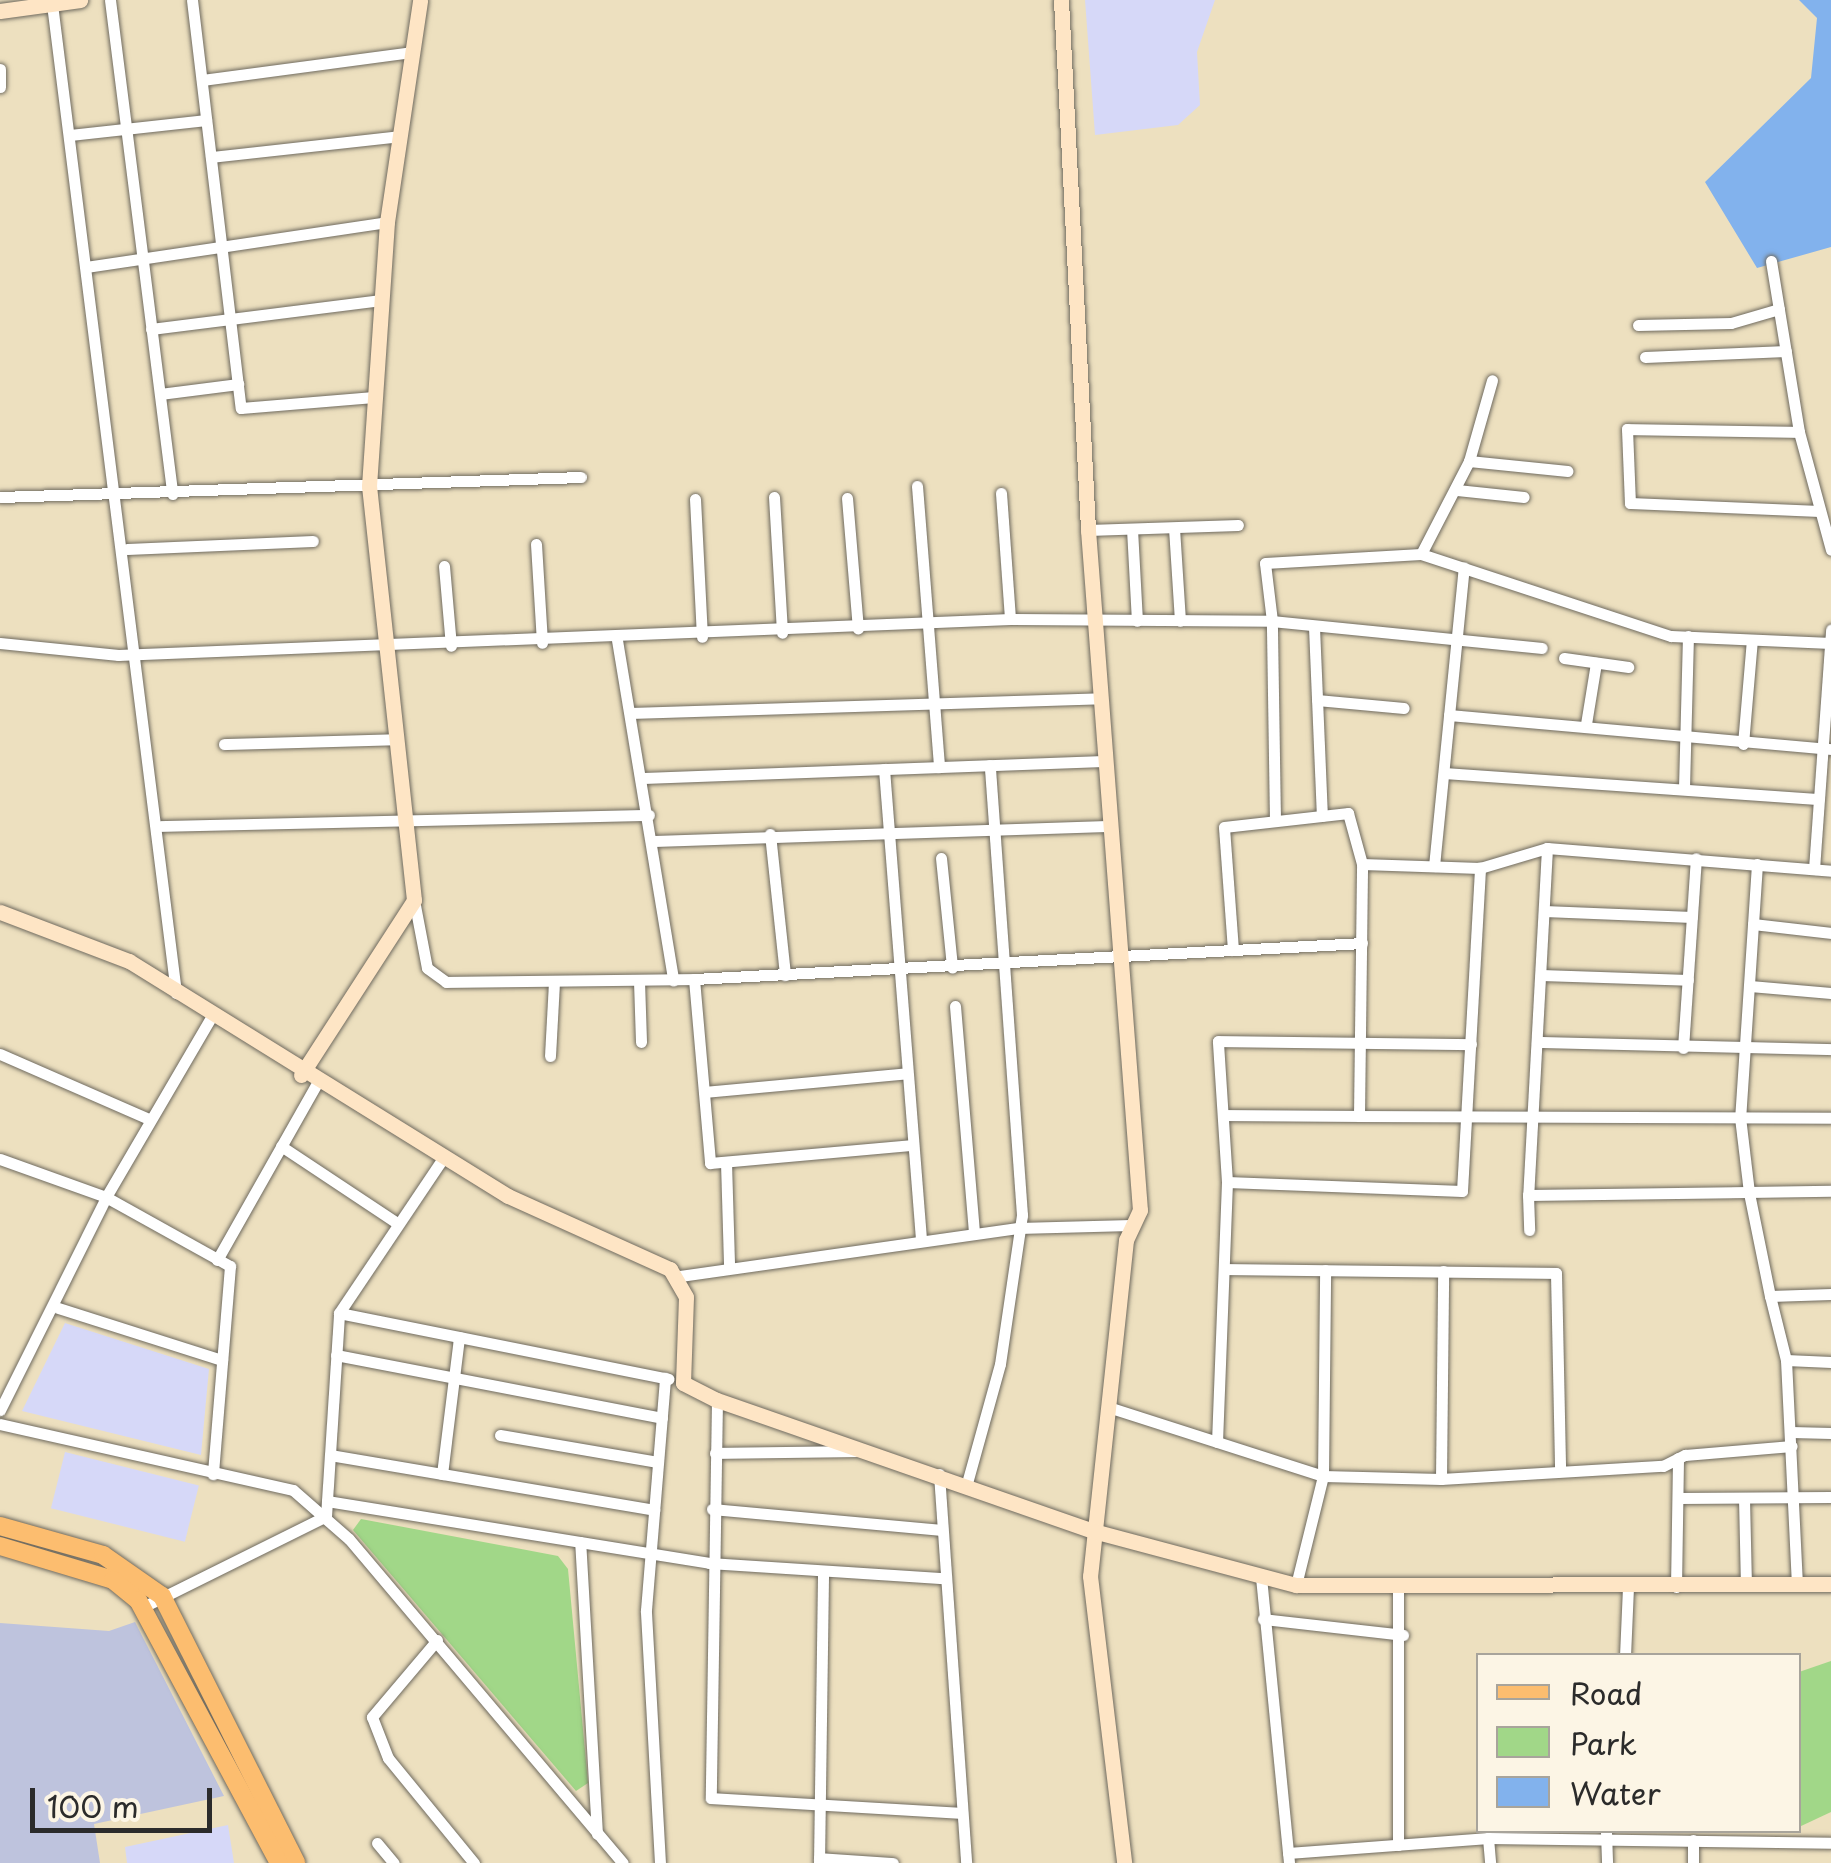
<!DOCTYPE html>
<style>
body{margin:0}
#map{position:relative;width:1831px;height:1863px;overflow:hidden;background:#ede0bf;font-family:"Playpen Sans",sans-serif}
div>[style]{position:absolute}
.built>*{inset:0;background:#d6d8f8;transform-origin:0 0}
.industrial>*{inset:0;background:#bec3dd}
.green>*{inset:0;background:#a1d788}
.water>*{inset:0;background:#82b2ed}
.roads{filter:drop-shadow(0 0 2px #6f6a5f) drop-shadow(0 0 2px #6f6a5f)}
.street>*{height:11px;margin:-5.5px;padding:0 5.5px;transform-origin:5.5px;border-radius:5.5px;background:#fff}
.secondary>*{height:15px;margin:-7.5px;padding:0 7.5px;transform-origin:7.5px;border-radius:7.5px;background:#fee5c5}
.primary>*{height:18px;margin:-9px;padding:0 9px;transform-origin:9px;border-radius:9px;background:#fcbd6f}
span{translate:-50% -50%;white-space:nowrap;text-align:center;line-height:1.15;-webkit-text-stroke:9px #fcf5e5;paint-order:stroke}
.legend{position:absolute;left:1476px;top:1653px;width:325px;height:180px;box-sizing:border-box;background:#fcf5e5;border:2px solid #a8a49b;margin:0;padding:12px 18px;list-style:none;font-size:30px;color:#2b2b2b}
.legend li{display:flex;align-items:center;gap:20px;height:50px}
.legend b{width:50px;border:2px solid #a8a49b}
.scale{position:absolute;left:30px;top:1788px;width:182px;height:45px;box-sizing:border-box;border:5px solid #2b2b2b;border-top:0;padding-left:12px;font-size:30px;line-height:35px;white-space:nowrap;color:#2b2b2b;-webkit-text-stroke:8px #fcf5e5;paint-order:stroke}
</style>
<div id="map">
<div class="built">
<div style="clip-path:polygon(1085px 0,1215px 0,1197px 52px,1200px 105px,1178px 125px,1095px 135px)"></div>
<div style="clip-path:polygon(65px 1323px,209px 1369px,201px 1455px,22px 1411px)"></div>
<div style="left:65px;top:1452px;width:138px;height:58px;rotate:14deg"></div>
<div style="clip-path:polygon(228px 1825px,234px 1863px,127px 1863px,125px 1847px)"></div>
</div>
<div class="industrial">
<div style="clip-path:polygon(135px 1622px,224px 1796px,94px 1824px,100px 1863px,0 1863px,0 1623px,109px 1631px)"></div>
</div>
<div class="green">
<div style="clip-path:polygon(361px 1519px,558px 1556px,568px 1569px,588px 1783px,576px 1791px,353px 1530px)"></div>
<div style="clip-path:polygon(1831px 1661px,1831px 1812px,1799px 1827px,1799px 1672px)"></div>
</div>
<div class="water">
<div style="clip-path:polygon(1799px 0,1831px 0,1831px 247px,1757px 268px,1705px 182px,1811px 78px,1817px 18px)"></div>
</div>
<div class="roads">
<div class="street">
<div style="left:110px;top:0;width:498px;rotate:82.8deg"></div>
<div style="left:192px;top:0;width:411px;rotate:83.2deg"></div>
<div style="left:241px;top:408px;width:133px;rotate:-4.7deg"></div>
<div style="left:52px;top:4px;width:997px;rotate:82.85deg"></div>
<div style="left:0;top:69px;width:18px;rotate:90deg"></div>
<div style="left:202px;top:80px;width:213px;rotate:-7.6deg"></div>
<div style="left:70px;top:135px;width:137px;rotate:-6.3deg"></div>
<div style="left:211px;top:157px;width:190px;rotate:-6.3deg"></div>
<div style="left:1771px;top:261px;width:173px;rotate:80.7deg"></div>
<div style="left:1799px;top:432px;width:122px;rotate:74.8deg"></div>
<div style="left:86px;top:267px;width:304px;rotate:-8.5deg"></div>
<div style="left:1638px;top:325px;width:93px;rotate:-1.2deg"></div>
<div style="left:1731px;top:323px;width:50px;rotate:-16.3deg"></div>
<div style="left:151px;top:329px;width:230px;rotate:-7.2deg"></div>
<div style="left:1645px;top:357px;width:141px;rotate:-2.4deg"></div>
<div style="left:160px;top:394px;width:79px;rotate:-7.3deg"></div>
<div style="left:1799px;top:432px;width:172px;rotate:-179deg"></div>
<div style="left:1627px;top:429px;width:74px;rotate:87.7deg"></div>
<div style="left:1630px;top:503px;width:190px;rotate:2.4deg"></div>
<div style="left:1469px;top:461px;width:99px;rotate:5.8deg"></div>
<div style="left:917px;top:486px;width:282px;rotate:85.5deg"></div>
<div style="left:1457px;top:490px;width:67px;rotate:6deg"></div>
<div style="left:1001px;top:493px;width:126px;rotate:85.9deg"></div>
<div style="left:0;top:497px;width:581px;rotate:-1.97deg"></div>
<div style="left:774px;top:497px;width:136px;rotate:86.6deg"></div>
<div style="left:847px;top:498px;width:131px;rotate:85.2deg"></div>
<div style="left:695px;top:499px;width:138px;rotate:87.1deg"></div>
<div style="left:1174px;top:528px;width:93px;rotate:86.3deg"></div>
<div style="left:1132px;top:529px;width:92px;rotate:86.9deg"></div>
<div style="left:1088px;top:530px;width:150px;rotate:-1.9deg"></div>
<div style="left:536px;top:544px;width:99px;rotate:86.5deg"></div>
<div style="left:127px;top:549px;width:186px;rotate:-2.5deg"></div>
<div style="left:1421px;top:554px;width:105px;rotate:-62.7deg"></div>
<div style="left:1469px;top:461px;width:84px;rotate:-74.1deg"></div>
<div style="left:444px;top:566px;width:80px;rotate:85deg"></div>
<div style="left:1314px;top:627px;width:189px;rotate:87.6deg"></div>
<div style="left:617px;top:640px;width:345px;rotate:80.6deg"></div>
<div style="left:0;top:643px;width:119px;rotate:5.8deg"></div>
<div style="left:118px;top:655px;width:893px;rotate:-2.31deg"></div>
<div style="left:1010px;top:619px;width:262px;rotate:0.4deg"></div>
<div style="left:1272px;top:621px;width:58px;rotate:-96.9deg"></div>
<div style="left:1265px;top:563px;width:156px;rotate:-3.3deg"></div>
<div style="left:1421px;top:554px;width:263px;rotate:18.2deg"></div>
<div style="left:1671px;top:636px;width:160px;rotate:2.5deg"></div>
<div style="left:1564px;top:658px;width:65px;rotate:8deg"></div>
<div style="left:1317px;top:700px;width:87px;rotate:5.3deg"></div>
<div style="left:630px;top:713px;width:472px;rotate:-1.8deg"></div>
<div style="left:1449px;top:715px;width:384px;rotate:5.1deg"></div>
<div style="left:1586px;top:724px;width:62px;rotate:-80.7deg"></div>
<div style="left:224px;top:744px;width:174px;rotate:-1.6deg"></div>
<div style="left:1743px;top:744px;width:104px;rotate:-85.1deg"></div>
<div style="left:884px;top:769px;width:472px;rotate:85.5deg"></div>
<div style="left:1444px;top:773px;width:374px;rotate:4deg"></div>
<div style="left:642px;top:778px;width:463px;rotate:-2.1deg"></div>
<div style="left:1684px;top:788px;width:152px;rotate:-88.5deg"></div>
<div style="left:1275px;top:821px;width:200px;rotate:-90.9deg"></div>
<div style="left:1272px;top:621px;width:271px;rotate:5.7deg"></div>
<div style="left:161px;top:826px;width:488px;rotate:-1.3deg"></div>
<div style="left:770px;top:834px;width:142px;rotate:83.9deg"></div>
<div style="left:652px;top:841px;width:457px;rotate:-1.9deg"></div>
<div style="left:1547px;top:848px;width:348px;rotate:93.1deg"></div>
<div style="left:1528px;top:1195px;width:303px;rotate:-0.8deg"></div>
<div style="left:941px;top:858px;width:110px;rotate:84.2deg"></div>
<div style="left:1757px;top:864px;width:254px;rotate:93.8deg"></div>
<div style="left:1740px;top:1117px;width:77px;rotate:83.2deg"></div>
<div style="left:1749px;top:1193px;width:105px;rotate:78.5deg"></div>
<div style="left:1770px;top:1296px;width:61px;rotate:-1.9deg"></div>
<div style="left:1434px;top:866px;width:300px;rotate:-84.3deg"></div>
<div style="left:1814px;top:869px;width:240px;rotate:-85.9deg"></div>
<div style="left:414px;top:900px;width:69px;rotate:79.2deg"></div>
<div style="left:427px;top:968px;width:24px;rotate:36deg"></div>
<div style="left:446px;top:982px;width:248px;rotate:-0.7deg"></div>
<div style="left:694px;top:979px;width:669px;rotate:-3.08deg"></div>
<div style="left:1544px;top:911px;width:148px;rotate:2.3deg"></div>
<div style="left:1753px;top:924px;width:79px;rotate:6.6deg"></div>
<div style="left:1233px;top:950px;width:123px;rotate:-94.2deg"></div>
<div style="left:1224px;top:827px;width:125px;rotate:-6.4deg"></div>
<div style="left:1348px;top:813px;width:53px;rotate:74.6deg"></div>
<div style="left:1541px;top:975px;width:147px;rotate:1.9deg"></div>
<div style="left:694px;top:979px;width:185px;rotate:85deg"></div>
<div style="left:710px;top:1163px;width:204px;rotate:-5.1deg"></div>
<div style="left:639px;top:981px;width:61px;rotate:88.1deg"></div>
<div style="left:1750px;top:986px;width:81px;rotate:4.9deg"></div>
<div style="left:955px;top:1006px;width:228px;rotate:85.2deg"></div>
<div style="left:1537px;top:1042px;width:294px;rotate:1.4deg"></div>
<div style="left:1683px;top:1048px;width:190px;rotate:-86.1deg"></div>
<div style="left:0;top:1054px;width:163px;rotate:23.6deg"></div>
<div style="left:550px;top:1056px;width:74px;rotate:-86.9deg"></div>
<div style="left:704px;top:1092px;width:204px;rotate:-5.3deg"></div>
<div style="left:1223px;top:1115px;width:136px;rotate:0.4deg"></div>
<div style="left:1359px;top:1116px;width:252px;rotate:-89.3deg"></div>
<div style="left:1362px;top:864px;width:118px;rotate:1.9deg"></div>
<div style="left:1480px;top:868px;width:70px;rotate:-16.6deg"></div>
<div style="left:1547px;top:848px;width:285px;rotate:4.6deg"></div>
<div style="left:1359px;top:1116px;width:472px;rotate:0.2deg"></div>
<div style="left:281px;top:1146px;width:139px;rotate:33.6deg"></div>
<div style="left:0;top:1159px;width:113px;rotate:19.7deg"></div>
<div style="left:106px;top:1197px;width:208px;rotate:-59.7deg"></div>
<div style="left:726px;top:1162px;width:103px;rotate:88.3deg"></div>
<div style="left:1227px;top:1182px;width:235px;rotate:2.2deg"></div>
<div style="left:1462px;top:1191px;width:324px;rotate:-86.8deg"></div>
<div style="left:1528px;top:1195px;width:35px;rotate:88deg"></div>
<div style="left:217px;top:1260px;width:201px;rotate:-60.5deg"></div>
<div style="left:1226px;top:1269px;width:330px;rotate:0.7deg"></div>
<div style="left:1556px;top:1273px;width:196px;rotate:88.8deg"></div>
<div style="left:680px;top:1276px;width:341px;rotate:-8.1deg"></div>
<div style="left:1018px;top:1228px;width:113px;rotate:-1.5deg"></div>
<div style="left:1770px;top:1296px;width:66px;rotate:76deg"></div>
<div style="left:1786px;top:1360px;width:224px;rotate:87.2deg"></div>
<div style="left:58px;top:1308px;width:172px;rotate:17.6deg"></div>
<div style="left:339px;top:1313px;width:336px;rotate:11.3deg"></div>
<div style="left:336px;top:1355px;width:332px;rotate:10.9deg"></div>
<div style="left:1786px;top:1360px;width:45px;rotate:2.5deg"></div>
<div style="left:717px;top:1400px;width:398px;rotate:90.9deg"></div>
<div style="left:711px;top:1798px;width:251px;rotate:3.4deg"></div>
<div style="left:1108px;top:1407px;width:226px;rotate:17.8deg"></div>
<div style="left:1323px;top:1476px;width:118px;rotate:1.5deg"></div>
<div style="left:1441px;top:1479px;width:222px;rotate:-3.4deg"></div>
<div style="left:1663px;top:1466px;width:25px;rotate:-27deg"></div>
<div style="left:1685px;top:1455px;width:107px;rotate:-4.8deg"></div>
<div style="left:0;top:1410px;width:238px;rotate:-63.5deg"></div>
<div style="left:106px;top:1197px;width:142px;rotate:29.1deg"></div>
<div style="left:230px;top:1266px;width:209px;rotate:94.7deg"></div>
<div style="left:0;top:1424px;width:300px;rotate:12.7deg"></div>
<div style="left:293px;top:1490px;width:74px;rotate:41.2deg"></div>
<div style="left:349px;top:1539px;width:424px;rotate:49.8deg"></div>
<div style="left:1791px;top:1432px;width:40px;rotate:1.4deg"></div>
<div style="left:500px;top:1435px;width:160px;rotate:9.7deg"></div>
<div style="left:1217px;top:1442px;width:260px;rotate:-87.8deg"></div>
<div style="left:1227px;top:1182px;width:141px;rotate:-93.7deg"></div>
<div style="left:1218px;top:1041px;width:253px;rotate:0.7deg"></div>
<div style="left:715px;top:1453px;width:140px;rotate:-0.8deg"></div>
<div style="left:330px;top:1455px;width:329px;rotate:9.6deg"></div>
<div style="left:442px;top:1474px;width:138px;rotate:-82.9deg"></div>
<div style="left:939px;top:1474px;width:390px;rotate:86deg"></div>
<div style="left:1441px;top:1479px;width:208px;rotate:-89.4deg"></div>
<div style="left:967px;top:1483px;width:123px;rotate:-74.5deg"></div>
<div style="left:1000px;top:1364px;width:151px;rotate:-81.6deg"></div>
<div style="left:1022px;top:1215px;width:451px;rotate:-94.1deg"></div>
<div style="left:1678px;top:1498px;width:153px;rotate:-0.4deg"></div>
<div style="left:1744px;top:1498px;width:87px;rotate:88.7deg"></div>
<div style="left:327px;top:1501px;width:256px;rotate:9.2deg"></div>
<div style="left:712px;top:1509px;width:231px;rotate:5.2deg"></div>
<div style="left:1261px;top:1577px;width:287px;rotate:84.4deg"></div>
<div style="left:1296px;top:1585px;width:112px;rotate:-76.1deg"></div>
<div style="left:1323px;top:1476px;width:206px;rotate:-89.4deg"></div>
<div style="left:1676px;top:1587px;width:129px;rotate:-89.1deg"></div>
<div style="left:143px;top:1607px;width:204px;rotate:-26.4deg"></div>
<div style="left:326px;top:1516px;width:203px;rotate:-86.3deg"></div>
<div style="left:339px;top:1313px;width:188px;rotate:-56.1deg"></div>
<div style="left:1263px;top:1619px;width:141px;rotate:6.5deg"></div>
<div style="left:437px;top:1640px;width:101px;rotate:130.2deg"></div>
<div style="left:372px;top:1717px;width:44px;rotate:68.7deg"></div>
<div style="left:388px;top:1758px;width:136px;rotate:50.7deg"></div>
<div style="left:1625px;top:1656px;width:69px;rotate:-87.5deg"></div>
<div style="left:1606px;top:1832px;width:31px;rotate:88deg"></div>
<div style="left:597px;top:1834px;width:292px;rotate:-93.3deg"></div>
<div style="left:580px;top:1542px;width:131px;rotate:9.2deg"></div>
<div style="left:709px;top:1563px;width:235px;rotate:3.7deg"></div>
<div style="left:1488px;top:1838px;width:343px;rotate:0.8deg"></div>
<div style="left:1693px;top:1840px;width:23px;rotate:90deg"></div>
<div style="left:377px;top:1843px;width:26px;rotate:50deg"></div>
<div style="left:1398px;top:1845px;width:259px;rotate:-90deg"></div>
<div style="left:1288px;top:1853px;width:201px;rotate:-4.3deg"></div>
<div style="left:1488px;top:1838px;width:25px;rotate:85deg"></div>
<div style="left:819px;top:1858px;width:74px;rotate:3.9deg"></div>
<div style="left:660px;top:1863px;width:253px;rotate:-93.2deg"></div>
<div style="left:646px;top:1610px;width:233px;rotate:-85.3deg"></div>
<div style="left:819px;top:1863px;width:292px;rotate:-89.2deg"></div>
</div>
<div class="secondary">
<div style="left:1061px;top:0;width:531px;rotate:87.08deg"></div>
<div style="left:1088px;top:530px;width:682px;rotate:85.63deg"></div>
<div style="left:1140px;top:1210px;width:33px;rotate:115deg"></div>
<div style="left:1126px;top:1240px;width:338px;rotate:96.1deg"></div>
<div style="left:1090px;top:1576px;width:289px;rotate:83.2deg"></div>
<div style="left:0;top:11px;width:81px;rotate:-7.8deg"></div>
<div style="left:0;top:912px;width:138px;rotate:20.8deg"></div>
<div style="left:129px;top:961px;width:446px;rotate:31.8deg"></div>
<div style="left:508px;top:1196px;width:178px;rotate:24.3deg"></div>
<div style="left:670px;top:1269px;width:32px;rotate:60deg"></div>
<div style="left:686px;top:1297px;width:86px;rotate:92deg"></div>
<div style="left:683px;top:1383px;width:38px;rotate:27deg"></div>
<div style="left:717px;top:1400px;width:398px;rotate:19.2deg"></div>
<div style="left:1093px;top:1531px;width:210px;rotate:14.9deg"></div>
<div style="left:1296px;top:1585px;width:535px;rotate:-0.11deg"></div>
<div style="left:301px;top:1075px;width:208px;rotate:-57.1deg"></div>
<div style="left:414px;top:900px;width:416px;rotate:-96.2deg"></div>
<div style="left:369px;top:486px;width:265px;rotate:-86.1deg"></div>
<div style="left:387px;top:222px;width:224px;rotate:-81.5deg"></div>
</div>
<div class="primary">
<div style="left:0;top:1526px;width:107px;rotate:15.7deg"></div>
<div style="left:103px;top:1555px;width:72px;rotate:34.8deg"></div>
<div style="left:162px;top:1596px;width:299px;rotate:63.3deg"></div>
<div style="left:0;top:1546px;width:118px;rotate:16.7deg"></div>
<div style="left:113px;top:1580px;width:32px;rotate:39deg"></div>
<div style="left:138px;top:1600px;width:298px;rotate:61.8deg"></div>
</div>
</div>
<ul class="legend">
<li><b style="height:12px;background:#fcbd6f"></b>Road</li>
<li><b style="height:28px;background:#a1d788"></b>Park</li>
<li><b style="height:28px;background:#82b2ed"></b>Water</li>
</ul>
<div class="scale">100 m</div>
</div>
